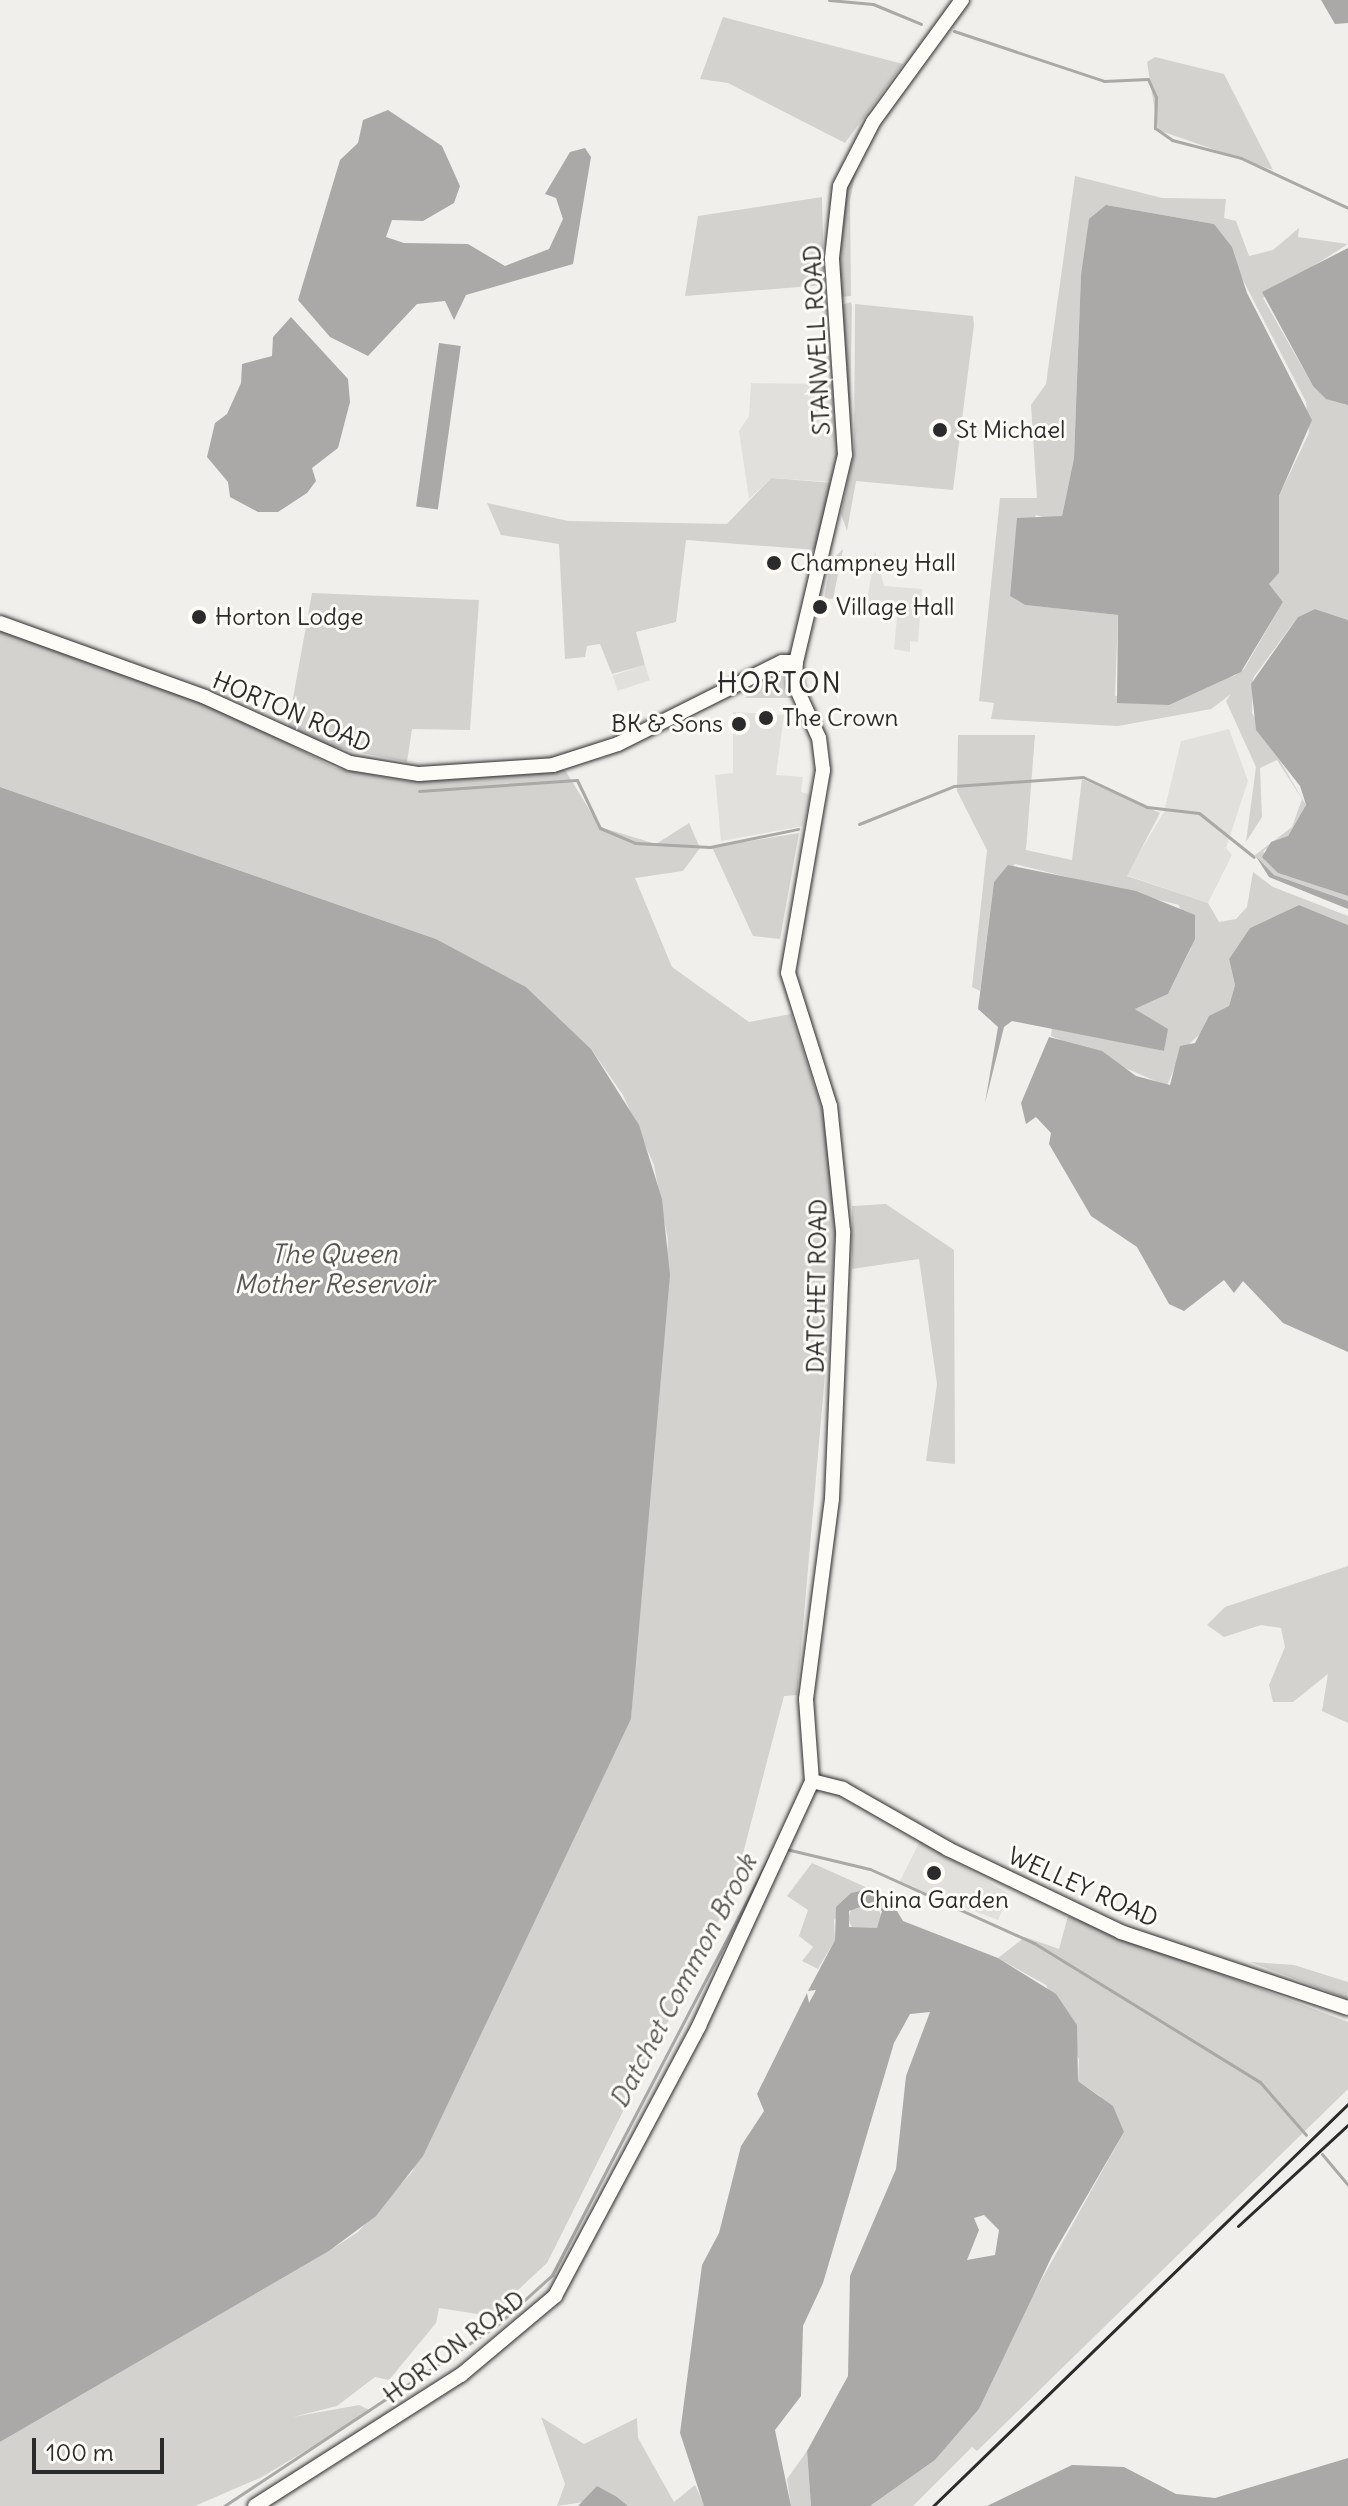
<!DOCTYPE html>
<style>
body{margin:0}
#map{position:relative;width:1348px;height:2506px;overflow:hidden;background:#f0efeb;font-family:Delius,sans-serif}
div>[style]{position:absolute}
.built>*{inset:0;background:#e1e0dc;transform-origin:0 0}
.green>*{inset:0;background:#d3d2cf}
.round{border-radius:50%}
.water>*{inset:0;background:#aaa9a7;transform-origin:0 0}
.stream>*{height:3px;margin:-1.5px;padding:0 1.5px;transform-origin:1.5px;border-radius:1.5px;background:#aaa9a7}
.roads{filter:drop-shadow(0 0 2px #2b2b2b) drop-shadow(0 0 2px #2b2b2b)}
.secondary>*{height:14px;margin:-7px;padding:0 7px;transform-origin:7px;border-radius:7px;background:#fdfcf7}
.rail>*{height:3px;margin:-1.5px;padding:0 1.5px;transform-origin:1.5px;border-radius:1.5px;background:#2b2b2b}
.dots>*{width:22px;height:22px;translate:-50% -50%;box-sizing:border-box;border:4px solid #fdfcf7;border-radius:50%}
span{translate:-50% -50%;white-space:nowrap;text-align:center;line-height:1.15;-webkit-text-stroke:6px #fdfcf7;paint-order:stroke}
.street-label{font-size:24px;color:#2b2b2b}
.poi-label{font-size:24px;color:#2b2b2b}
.left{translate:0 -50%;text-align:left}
.right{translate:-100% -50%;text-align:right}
.water-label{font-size:26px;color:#575756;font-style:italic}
.quarter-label{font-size:28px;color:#2b2b2b;letter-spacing:2px}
.scale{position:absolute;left:32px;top:2438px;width:132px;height:36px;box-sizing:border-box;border:4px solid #2b2b2b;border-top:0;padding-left:10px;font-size:24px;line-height:28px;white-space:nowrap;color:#2b2b2b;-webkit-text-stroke:6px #fdfcf7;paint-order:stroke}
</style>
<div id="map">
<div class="built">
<div style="clip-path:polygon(751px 383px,836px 384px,839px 453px,833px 482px,771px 478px,749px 499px,739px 431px,749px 416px)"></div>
<div style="clip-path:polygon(875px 551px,884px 586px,922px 589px,918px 642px,910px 641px,910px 652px,894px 649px,898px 606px,867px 602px)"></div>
<div style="left:645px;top:665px;width:16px;height:34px;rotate:72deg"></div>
<div style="clip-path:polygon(733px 712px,784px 715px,776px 775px,803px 777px,801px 792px,811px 795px,803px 826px,721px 841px,715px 775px,733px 773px)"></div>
<div style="clip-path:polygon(1229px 729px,1248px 781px,1226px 848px,1232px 855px,1208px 903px,1126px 875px,1164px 812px,1181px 741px)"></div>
<div style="clip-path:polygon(920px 1841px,1009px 1894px,998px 1920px,899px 1883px)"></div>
</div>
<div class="green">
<div style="clip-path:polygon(723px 17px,903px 64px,845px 143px,728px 83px,700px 79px)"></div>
<div style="clip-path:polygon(1155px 57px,1224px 74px,1273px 170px,1158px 130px,1147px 62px)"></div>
<div style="clip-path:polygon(858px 162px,850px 200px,851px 296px,840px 297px,841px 198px)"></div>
<div style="clip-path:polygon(evenodd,1075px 176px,1162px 198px,1226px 199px,1224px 218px,1236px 221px,1249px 256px,1273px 250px,1299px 228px,1298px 237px,1348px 244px,1263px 298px,1313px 386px,1348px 405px,1348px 620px,1315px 609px,1298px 617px,1253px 678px,1252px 713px,1306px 805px,1288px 836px,1263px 851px,1278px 873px,1348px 896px,1348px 901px,1274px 875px,1255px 855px,1292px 827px,1302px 799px,1277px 760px,1260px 768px,1262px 817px,1246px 842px,1256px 767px,1226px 701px,1231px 694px,1211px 709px,1118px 726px,991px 719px,994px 703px,979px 701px,1000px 498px,1037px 498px,1031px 405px,1046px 384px,1075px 176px,1106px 205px,1214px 224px,1306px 402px,1309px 433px,1279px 496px,1279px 573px,1269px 584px,1283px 602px,1244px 669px,1234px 676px,1115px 696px,1118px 615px,1025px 605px,1010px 596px,1013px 565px,1036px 515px,1056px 521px,1062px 516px,1074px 458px,1081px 275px,1106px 205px)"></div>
<div style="clip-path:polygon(822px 197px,824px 285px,685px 296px,698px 216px)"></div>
<div style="clip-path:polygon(851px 302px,852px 306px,850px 411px,842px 305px)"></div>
<div style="clip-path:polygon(855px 304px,973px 316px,974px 325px,953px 490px,856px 481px,847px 531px,841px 514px,854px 452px)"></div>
<div style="clip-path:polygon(771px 478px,833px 483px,817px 550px,686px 540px,676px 622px,636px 632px,645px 665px,612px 674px,600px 644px,587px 646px,585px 657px,565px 659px,559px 544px,501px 535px,487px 503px,568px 521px,727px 524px)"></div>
<div style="clip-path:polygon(843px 549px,833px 599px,824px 598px,831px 561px)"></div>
<div style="clip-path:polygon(312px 593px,479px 600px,470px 730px,412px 729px,407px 762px,329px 746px,288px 726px)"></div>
<div style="clip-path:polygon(0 627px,234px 715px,335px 768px,409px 781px,565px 770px,600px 827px,656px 844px,689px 823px,700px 848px,683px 871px,635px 878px,672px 967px,749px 1022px,791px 1014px,827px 1125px,836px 1219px,830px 1317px,797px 1695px,784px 1696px,733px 1892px,547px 2263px,490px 2316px,439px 2308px,436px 2323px,389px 2380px,375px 2377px,337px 2406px,293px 2417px,359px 2405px,372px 2411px,262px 2477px,195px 2506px,0 2506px,0 2442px,329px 2251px,358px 2232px,412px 2172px,631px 1719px,668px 1240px,654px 1165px,623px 1095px,591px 1049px,526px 987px,436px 939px,0 787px)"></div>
<div style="clip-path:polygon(779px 672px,790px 678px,791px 698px,745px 698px)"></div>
<div style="clip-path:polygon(958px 735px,1035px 735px,1026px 850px,1072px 860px,1082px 779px,1160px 813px,1127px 876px,1208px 903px,1219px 922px,1236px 919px,1247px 907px,1253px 872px,1273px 887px,1348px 916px,1348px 925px,1299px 905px,1250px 928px,1229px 959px,1235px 985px,1229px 1006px,1181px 1052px,1167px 1086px,1051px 1036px,1052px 1027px,1164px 1051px,1167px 1029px,1135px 1009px,1168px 994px,1191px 948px,1179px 905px,1015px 864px,994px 882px,980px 991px,972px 987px,987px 850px,957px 791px)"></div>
<div style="clip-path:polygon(799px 833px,780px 939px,753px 936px,712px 847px)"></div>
<div style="clip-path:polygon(886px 1204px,954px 1250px,955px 1464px,926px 1461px,937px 1384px,919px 1259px,852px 1269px,852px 1206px)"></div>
<div style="clip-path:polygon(1348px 1566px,1348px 1723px,1322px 1711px,1328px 1674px,1293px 1702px,1273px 1702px,1269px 1685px,1285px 1647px,1281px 1628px,1261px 1625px,1224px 1637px,1207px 1625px,1225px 1607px)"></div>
<div style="clip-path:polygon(812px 1863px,870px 1889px,834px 1920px,835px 1940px,818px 1969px,802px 1961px,813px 1947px,799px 1936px,808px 1910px,787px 1896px)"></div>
<div class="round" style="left:849px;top:1902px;width:32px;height:32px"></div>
<div style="clip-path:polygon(1068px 1916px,1348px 2022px,1348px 2089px,977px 2451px,972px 2447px,913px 2506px,870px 2506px,935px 2460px,979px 2409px,1024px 2311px,1124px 2132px,1100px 2096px,1078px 2081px,1079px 2059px,1046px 1985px,998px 1958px,1025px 1937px,1059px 1949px)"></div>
<div style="clip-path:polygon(1250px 1962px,1294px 1965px,1348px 1982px,1348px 1999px)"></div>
<div style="clip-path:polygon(541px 2417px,584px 2444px,637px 2418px,638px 2438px,674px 2502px,695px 2485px,705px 2506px,628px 2506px,617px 2497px,557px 2506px,565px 2484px)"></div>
<div style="clip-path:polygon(807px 2451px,811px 2506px,791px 2506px,787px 2479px)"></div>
</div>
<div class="water">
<div style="clip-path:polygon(1321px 0,1348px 0,1348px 23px,1335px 24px)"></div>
<div style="clip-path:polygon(388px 110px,442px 146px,460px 186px,454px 203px,423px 221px,392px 220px,386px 237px,404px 243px,468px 244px,505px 266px,549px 249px,563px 219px,556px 198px,545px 194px,570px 152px,585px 148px,591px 157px,573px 264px,466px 295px,454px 320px,445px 301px,417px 304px,368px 356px,330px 337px,298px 300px,340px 160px,358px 143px,363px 120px)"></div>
<div style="clip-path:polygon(1106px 205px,1214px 224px,1232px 247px,1247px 293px,1312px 420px,1279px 496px,1279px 573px,1269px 584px,1283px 602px,1241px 672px,1169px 705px,1117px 703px,1118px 615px,1025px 605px,1010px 596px,1017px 518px,1062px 516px,1074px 458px,1081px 275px,1089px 219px)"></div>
<div style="clip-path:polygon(1348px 248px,1348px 405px,1326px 399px,1313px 386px,1262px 292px)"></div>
<div style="clip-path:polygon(291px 317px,348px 379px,350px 402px,338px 448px,312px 468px,316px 481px,307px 493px,278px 512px,258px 512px,230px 497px,228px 482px,207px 457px,215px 423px,227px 414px,241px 383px,242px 364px,272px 356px,273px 337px)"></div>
<div style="left:439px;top:343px;width:22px;height:165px;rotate:8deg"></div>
<div style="clip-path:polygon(1315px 609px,1348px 620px,1348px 896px,1278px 873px,1262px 857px,1271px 842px,1288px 836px,1306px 805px,1300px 786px,1256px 730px,1251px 684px,1298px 617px)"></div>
<div style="clip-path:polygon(0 787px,436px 939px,526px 987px,591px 1049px,639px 1125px,662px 1199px,670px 1275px,631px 1719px,423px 2156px,376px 2216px,329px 2251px,0 2442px)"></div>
<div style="clip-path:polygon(1255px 855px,1274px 875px,1348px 901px,1348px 909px,1269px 877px)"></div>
<div style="clip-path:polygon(1008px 865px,1136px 891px,1195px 915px,1195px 939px,1168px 994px,1135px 1009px,1168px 1029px,1164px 1051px,1012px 1021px,1004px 1027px,985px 1103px,998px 1027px,978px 1009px,994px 882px)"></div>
<div style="clip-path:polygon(1299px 905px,1348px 925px,1348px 1352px,1283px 1323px,1243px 1281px,1234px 1293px,1224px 1280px,1184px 1311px,1169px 1304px,1137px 1247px,1091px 1216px,1049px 1144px,1051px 1133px,1036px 1117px,1026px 1124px,1021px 1103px,1049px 1037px,1102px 1051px,1136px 1076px,1170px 1085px,1180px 1046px,1195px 1043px,1209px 1016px,1229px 1006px,1235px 985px,1229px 959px,1250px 928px)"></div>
<div style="clip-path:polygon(evenodd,870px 1889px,891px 1901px,903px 1921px,998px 1958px,1056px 1994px,1077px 2025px,1078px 2081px,1113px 2106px,1124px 2132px,1052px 2256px,979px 2409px,935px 2460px,870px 2506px,811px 2506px,807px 2451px,848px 2376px,850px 2276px,896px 2169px,906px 2076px,930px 2012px,910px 2014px,894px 2043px,823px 2283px,803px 2326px,801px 2396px,775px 2430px,791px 2506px,704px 2506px,680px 2433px,702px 2265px,719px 2233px,741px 2146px,764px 2111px,757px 2094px,807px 1993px,809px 2003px,816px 1990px,808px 1991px,835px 1940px,836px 1907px,851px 1893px,870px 1889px,871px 1903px,882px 1911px,877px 1928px,849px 1927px,849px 1911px,871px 1903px,870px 1889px,984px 2215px,999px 2230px,995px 2255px,967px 2260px,979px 2230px,974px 2218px,984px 2215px)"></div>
<div style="clip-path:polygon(1348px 2458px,1348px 2506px,987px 2506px,1072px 2465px,1124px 2467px,1176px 2494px,1215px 2498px)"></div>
<div style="clip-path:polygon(597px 2486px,617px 2497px,628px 2506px,578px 2506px)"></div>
</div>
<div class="stream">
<div style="left:829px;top:0;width:44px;rotate:5.2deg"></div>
<div style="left:873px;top:4px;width:52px;rotate:22.6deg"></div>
<div style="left:954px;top:31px;width:158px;rotate:18.4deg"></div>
<div style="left:1104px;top:81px;width:44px;rotate:-2.6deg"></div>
<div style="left:1148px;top:79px;width:20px;rotate:66deg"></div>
<div style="left:1156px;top:97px;width:31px;rotate:92deg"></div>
<div style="left:1155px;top:128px;width:21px;rotate:35deg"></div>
<div style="left:1172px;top:140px;width:71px;rotate:14.6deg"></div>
<div style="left:1241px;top:158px;width:118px;rotate:25deg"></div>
<div style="left:419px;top:791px;width:158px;rotate:-4deg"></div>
<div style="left:577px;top:780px;width:53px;rotate:64.4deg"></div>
<div style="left:600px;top:828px;width:38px;rotate:23deg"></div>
<div style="left:635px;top:843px;width:75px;rotate:3.1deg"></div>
<div style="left:710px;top:847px;width:90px;rotate:-11.6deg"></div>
<div style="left:859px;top:824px;width:102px;rotate:-21.8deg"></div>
<div style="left:954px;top:786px;width:129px;rotate:-4deg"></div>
<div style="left:1083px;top:777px;width:71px;rotate:25.1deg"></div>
<div style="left:1147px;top:807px;width:52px;rotate:6.6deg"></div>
<div style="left:1199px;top:813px;width:70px;rotate:38.7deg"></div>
<div style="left:786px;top:1849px;width:86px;rotate:13.4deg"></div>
<div style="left:870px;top:1869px;width:180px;rotate:24.3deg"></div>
<div style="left:1034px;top:1943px;width:265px;rotate:31.6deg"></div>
<div style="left:1260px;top:2082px;width:70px;rotate:49deg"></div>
<div style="left:1322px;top:2154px;width:40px;rotate:50deg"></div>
<div style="left:224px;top:2506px;width:326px;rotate:-33.5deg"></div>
<div style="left:496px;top:2326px;width:76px;rotate:-42.3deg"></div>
<div style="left:552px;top:2275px;width:477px;rotate:-62.5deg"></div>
</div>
<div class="roads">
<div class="secondary">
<div style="left:0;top:623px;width:218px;rotate:19.8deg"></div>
<div style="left:205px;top:697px;width:159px;rotate:24.5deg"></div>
<div style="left:350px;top:763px;width:70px;rotate:9.1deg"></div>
<div style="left:419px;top:774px;width:134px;rotate:-3.8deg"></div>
<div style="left:553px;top:765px;width:68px;rotate:-17.9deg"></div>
<div style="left:618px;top:744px;width:183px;rotate:-26.6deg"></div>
<div style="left:782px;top:662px;width:14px"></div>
<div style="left:812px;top:1781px;width:82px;rotate:-94.2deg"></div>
<div style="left:806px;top:1699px;width:202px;rotate:-82.6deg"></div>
<div style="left:832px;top:1499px;width:268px;rotate:-87.6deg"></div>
<div style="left:843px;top:1231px;width:126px;rotate:-95.9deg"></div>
<div style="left:830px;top:1106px;width:139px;rotate:-107.5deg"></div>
<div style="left:788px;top:973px;width:206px;rotate:-80.2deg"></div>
<div style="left:823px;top:770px;width:32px;rotate:-97deg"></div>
<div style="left:819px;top:738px;width:58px;rotate:-114.4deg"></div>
<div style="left:795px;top:685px;width:23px;rotate:-88deg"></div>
<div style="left:796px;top:662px;width:213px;rotate:-76.7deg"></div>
<div style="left:845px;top:455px;width:197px;rotate:-93.8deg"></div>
<div style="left:832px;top:258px;width:72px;rotate:-83.7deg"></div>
<div style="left:840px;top:186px;width:72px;rotate:-62.7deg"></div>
<div style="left:873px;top:122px;width:151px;rotate:-53.9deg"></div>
<div style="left:812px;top:1781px;width:32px;rotate:14deg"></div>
<div style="left:843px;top:1789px;width:121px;rotate:29.7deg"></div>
<div style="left:948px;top:1849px;width:192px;rotate:25.6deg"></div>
<div style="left:1121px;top:1932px;width:239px;rotate:18.5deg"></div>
<div style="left:255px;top:2506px;width:244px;rotate:-32.5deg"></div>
<div style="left:461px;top:2375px;width:123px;rotate:-40deg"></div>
<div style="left:555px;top:2296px;width:306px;rotate:-61.9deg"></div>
<div style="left:699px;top:2026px;width:270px;rotate:-65.2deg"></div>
</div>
</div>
<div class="rail">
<div style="left:1238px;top:2226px;width:149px;rotate:-42.6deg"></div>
<div style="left:933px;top:2506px;width:578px;rotate:-44.09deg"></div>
</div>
<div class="dots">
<div style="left:940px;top:430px;background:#2b2b2b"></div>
<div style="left:774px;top:563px;background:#2b2b2b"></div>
<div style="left:820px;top:607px;background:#2b2b2b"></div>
<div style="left:199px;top:617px;background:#2b2b2b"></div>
<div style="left:766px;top:718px;background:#2b2b2b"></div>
<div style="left:739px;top:724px;background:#2b2b2b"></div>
<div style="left:934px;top:1873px;background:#2b2b2b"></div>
</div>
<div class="street-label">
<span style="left:817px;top:340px;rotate:-93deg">STANWELL ROAD</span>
<span style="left:292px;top:712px;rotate:23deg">HORTON ROAD</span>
<span style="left:817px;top:1286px;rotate:-89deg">DATCHET ROAD</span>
<span style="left:1083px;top:1887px;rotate:24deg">WELLEY ROAD</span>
<span style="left:454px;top:2347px;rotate:-37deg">HORTON ROAD</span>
</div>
<div class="poi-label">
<span class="left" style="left:956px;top:430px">St Michael</span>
<span class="left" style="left:790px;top:563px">Champney Hall</span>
<span class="left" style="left:836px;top:607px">Village Hall</span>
<span class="left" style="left:215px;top:617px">Horton Lodge</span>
<span class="left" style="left:782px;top:718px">The Crown</span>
<span class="right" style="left:723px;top:724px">BK &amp; Sons</span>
<span style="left:934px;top:1900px">China Garden</span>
</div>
<div class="water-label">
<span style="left:334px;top:1269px">The Queen<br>Mother Reservoir</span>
<span style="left:683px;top:1981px;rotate:-62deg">Datchet Common Brook</span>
</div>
<div class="quarter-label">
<span style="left:780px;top:683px">HORTON</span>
</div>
<div class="scale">100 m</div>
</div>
